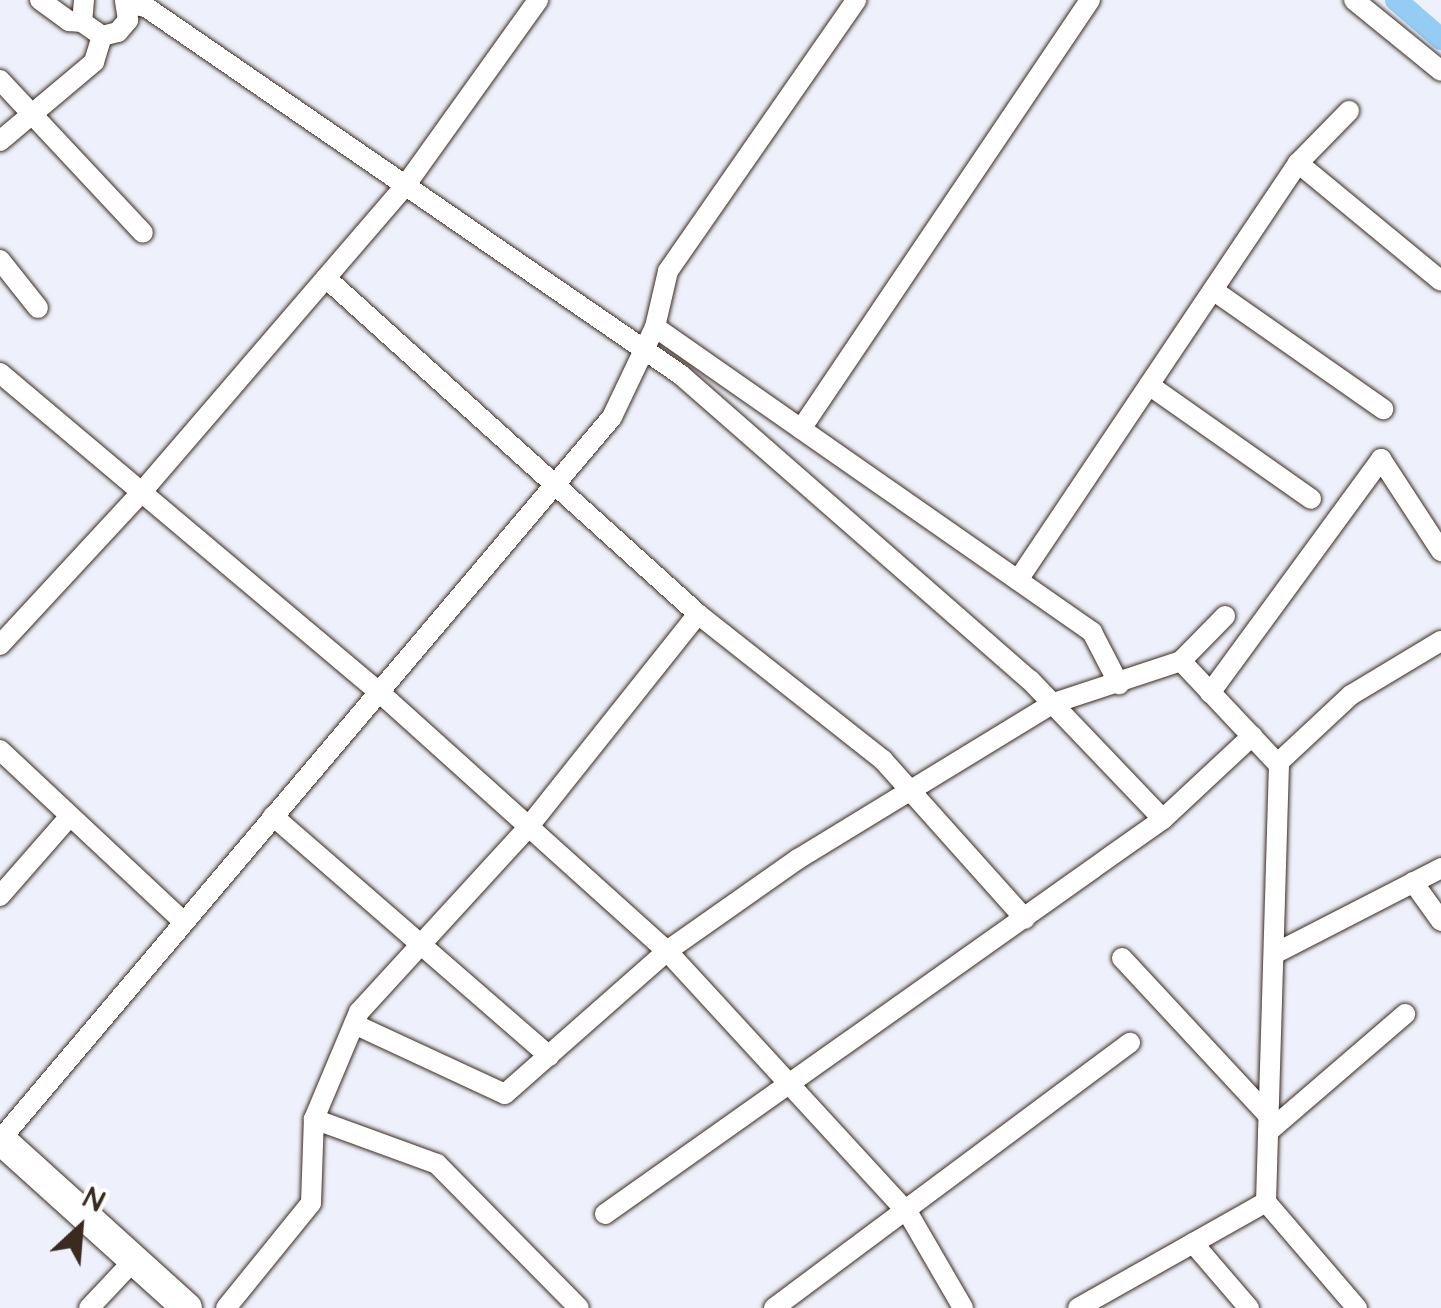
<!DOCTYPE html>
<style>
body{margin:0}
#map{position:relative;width:1441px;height:1308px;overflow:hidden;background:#eef1fb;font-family:"Architects Daughter",sans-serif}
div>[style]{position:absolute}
.canal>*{height:22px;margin:-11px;padding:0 11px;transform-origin:11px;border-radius:11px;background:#94ccf3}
.roads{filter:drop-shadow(0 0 2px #3b2a1e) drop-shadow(0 0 2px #3b2a1e)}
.street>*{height:20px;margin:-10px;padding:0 10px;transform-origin:10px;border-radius:10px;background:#fff}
.secondary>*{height:30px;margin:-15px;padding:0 15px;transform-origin:15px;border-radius:15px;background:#fff}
span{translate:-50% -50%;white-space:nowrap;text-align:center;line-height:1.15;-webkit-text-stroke:8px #fff;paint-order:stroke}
.north{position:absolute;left:30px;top:1178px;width:100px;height:100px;-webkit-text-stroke:8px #fff;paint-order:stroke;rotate:26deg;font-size:28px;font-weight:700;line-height:40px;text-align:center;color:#3b2a1e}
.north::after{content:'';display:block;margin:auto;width:35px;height:45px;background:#3b2a1e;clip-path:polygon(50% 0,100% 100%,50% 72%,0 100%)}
</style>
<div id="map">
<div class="canal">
<div style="left:1396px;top:0;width:60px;rotate:40.9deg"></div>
</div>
<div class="roads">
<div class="street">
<div style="left:40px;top:0;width:36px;rotate:36deg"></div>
<div style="left:69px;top:21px;width:13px;rotate:4deg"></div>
<div style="left:84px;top:0;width:22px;rotate:95deg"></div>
<div style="left:82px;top:22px;width:24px;rotate:35deg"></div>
<div style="left:102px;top:36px;width:16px;rotate:-14deg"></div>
<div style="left:118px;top:32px;width:16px;rotate:-50deg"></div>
<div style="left:128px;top:20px;width:20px;rotate:-99deg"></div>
<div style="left:1354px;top:0;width:112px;rotate:39.2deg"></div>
<div style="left:128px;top:4px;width:18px;rotate:9deg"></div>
<div style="left:146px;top:7px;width:649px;rotate:34.52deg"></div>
<div style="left:681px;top:375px;width:463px;rotate:41.2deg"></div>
<div style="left:1030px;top:680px;width:192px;rotate:46.3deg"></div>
<div style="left:0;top:80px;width:209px;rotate:46.9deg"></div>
<div style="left:0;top:141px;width:123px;rotate:-40deg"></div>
<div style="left:94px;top:62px;width:27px;rotate:-73deg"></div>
<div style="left:1298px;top:163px;width:185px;rotate:39.5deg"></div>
<div style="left:0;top:260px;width:61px;rotate:51.6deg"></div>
<div style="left:326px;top:278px;width:501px;rotate:42.09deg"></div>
<div style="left:698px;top:614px;width:236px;rotate:38.3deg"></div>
<div style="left:883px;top:760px;width:213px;rotate:48.2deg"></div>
<div style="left:1213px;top:290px;width:208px;rotate:35deg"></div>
<div style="left:655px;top:327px;width:533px;rotate:34.91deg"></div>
<div style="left:1092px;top:632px;width:59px;rotate:62.6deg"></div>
<div style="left:0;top:373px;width:494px;rotate:40.1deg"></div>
<div style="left:378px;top:691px;width:389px;rotate:42deg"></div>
<div style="left:667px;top:951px;width:356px;rotate:47.4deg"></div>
<div style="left:908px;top:1213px;width:110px;rotate:59.9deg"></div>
<div style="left:1149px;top:385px;width:198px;rotate:35.1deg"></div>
<div style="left:801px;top:429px;width:517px;rotate:-56.03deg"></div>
<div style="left:1018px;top:580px;width:502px;rotate:-56.12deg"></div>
<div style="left:1298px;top:163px;width:73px;rotate:-45.6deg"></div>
<div style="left:0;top:645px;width:206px;rotate:-47.2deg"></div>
<div style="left:140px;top:494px;width:406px;rotate:-49.3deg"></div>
<div style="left:405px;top:186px;width:229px;rotate:-54.4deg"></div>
<div style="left:1210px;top:693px;width:290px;rotate:-53.8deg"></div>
<div style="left:1381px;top:459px;width:110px;rotate:56.9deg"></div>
<div style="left:0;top:750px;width:252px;rotate:43.1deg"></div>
<div style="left:1278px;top:763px;width:100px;rotate:-43deg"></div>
<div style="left:1351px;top:695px;width:105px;rotate:-31deg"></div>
<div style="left:273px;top:816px;width:366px;rotate:41deg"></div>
<div style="left:1413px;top:882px;width:48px;rotate:54.3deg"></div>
<div style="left:0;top:896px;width:106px;rotate:-48.8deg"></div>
<div style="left:1274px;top:954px;width:188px;rotate:-27.2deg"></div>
<div style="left:1122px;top:958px;width:216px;rotate:47.1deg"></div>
<div style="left:354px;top:1024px;width:166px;rotate:24.9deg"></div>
<div style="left:505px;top:1094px;width:216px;rotate:-41.4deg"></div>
<div style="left:667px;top:951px;width:160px;rotate:-35.1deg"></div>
<div style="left:798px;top:859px;width:300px;rotate:-31.4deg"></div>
<div style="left:1054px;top:703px;width:134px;rotate:-18.3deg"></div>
<div style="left:1181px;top:661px;width:63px;rotate:-45.6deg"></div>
<div style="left:314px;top:1119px;width:131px;rotate:20.1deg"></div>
<div style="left:437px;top:1164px;width:202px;rotate:45.4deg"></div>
<div style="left:1268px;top:1132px;width:181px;rotate:-40.7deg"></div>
<div style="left:0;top:1140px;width:947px;rotate:-49.75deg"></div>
<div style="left:612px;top:417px;width:100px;rotate:-64.5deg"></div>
<div style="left:655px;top:327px;width:57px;rotate:-76.9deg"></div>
<div style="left:668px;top:271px;width:330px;rotate:-55.2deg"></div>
<div style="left:1266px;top:1202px;width:140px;rotate:49.4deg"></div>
<div style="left:605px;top:1214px;width:684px;rotate:-35.29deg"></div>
<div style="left:1163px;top:819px;width:122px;rotate:-43deg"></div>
<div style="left:1193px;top:1243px;width:86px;rotate:49.3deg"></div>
<div style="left:89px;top:1308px;width:66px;rotate:-46.8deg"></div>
<div style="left:226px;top:1308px;width:135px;rotate:-51deg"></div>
<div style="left:311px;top:1203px;width:84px;rotate:-88deg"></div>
<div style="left:314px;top:1119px;width:116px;rotate:-67.2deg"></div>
<div style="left:359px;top:1012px;width:247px;rotate:-47.5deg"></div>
<div style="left:526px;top:830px;width:276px;rotate:-51.5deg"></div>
<div style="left:774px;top:1308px;width:444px;rotate:-36.7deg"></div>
<div style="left:1078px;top:1308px;width:216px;rotate:-29.4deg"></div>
<div style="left:1266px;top:1202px;width:437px;rotate:-88.3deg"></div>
<div style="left:1279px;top:765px;width:143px;rotate:-133.3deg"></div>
</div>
<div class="secondary">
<div style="left:0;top:1139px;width:252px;rotate:42.1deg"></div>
</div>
</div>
<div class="north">N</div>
</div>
